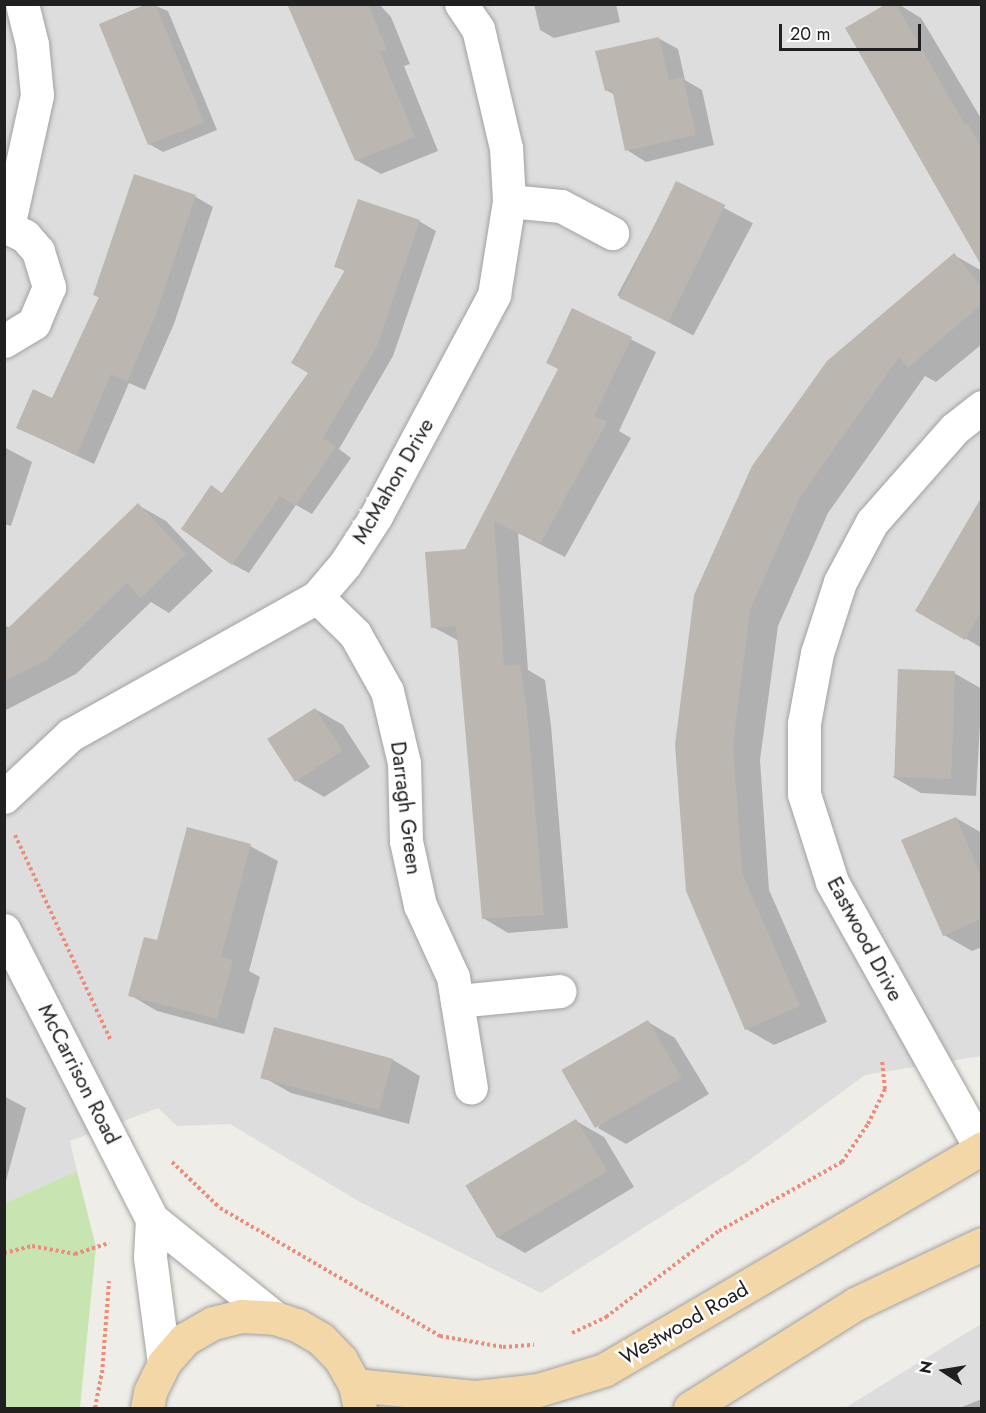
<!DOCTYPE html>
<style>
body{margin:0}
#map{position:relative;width:986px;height:1413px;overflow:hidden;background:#efede7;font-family:Jost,sans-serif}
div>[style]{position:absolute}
.residential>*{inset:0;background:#ddd}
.grass>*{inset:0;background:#c8e5b1}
.shadow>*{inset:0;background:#0003;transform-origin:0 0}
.building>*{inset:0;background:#bcb6b0;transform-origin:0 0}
.path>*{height:4px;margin-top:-2px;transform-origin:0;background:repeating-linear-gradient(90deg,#ee8c7a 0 3px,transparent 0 6px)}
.roads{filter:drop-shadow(0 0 2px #a1a1a1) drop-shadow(0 0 2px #a1a1a1)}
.minor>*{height:33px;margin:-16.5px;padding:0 16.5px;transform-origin:16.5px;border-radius:16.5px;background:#fff}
.major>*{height:33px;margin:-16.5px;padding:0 16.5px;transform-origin:16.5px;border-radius:16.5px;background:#f4d7a7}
span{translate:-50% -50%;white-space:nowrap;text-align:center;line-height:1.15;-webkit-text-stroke:5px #fff;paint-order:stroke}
.street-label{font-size:21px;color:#202020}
.frame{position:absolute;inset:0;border:6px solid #202020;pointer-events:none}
.north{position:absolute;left:914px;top:1341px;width:60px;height:60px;-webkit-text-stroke:4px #fff;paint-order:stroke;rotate:282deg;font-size:16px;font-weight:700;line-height:24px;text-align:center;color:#202020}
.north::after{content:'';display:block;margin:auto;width:21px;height:27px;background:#202020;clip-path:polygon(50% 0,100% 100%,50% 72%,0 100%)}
.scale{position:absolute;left:779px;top:24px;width:142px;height:27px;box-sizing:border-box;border:3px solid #202020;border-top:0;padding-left:8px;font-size:18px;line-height:21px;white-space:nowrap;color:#202020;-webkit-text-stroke:4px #fff;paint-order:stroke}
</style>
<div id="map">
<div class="residential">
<div style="clip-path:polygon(5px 5px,981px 5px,981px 1056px,865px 1075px,744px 1164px,541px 1293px,360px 1202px,230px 1124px,177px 1126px,158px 1108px,70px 1141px,77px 1171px,5px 1203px)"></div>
<div style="clip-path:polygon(981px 1324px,981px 1408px,845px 1408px)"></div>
</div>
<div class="grass">
<div style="clip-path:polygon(77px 1171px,96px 1247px,80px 1408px,5px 1408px,5px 1203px)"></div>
</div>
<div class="shadow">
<div style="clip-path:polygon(151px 4px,168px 11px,217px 130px,163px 152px,149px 144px)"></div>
<div style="clip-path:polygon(288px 4px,379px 4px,391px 17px,410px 64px,404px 66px,438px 151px,381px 174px,356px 160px)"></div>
<div style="clip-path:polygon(534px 4px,616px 4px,620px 22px,554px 38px,540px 30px)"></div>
<div style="clip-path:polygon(890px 4px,898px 4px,921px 18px,982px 120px,982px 251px,973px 246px)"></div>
<div style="clip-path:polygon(658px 38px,678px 49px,685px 80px,702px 90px,714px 145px,646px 162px,627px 150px,615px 95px,606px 90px)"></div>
<div style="clip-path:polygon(135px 176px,196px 197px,213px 207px,174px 324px,145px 390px,129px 383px,94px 464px,18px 428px,53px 400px,100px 298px,94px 295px)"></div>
<div style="left:677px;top:183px;width:86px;height:127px;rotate:28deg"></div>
<div style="clip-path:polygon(419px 221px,436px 231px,393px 356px,339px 449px,351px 458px,312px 514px,296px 505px,249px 573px,232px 564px,224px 494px,310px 373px,346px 272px,336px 266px)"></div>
<div style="clip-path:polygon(954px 255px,982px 271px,982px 344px,936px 382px,925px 376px,828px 513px,778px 626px,760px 760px,769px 890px,827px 1022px,774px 1045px,746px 1029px,695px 595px)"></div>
<div style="clip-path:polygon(573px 310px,656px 352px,619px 431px,631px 438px,565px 557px,518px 533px,528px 670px,545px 680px,551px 726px,568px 928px,508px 933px,483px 918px,459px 641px,433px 627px,466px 551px,560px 369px)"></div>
<div style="clip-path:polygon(4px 447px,32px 462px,11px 526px,4px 524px)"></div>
<div style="clip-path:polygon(138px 505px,166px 521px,213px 571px,169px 613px,151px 602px,76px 674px,4px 711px,4px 625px,10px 628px)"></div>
<div style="clip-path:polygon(971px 519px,982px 525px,982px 648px,918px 611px)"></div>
<div style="clip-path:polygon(954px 673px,982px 689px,976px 796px,921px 793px,893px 777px)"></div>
<div style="clip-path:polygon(315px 709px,343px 725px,370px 767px,324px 797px,297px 781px)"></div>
<div style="clip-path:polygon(956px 818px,982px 833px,982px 947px,972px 951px,944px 935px)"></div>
<div style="clip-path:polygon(250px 846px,278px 861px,249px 971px,260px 977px,244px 1034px,157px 1011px,130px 995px)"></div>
<div style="clip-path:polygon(648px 1022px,675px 1038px,709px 1094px,626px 1144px,598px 1128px)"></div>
<div style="clip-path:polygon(393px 1060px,420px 1076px,409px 1124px,291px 1093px,263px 1077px)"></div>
<div style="clip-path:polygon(4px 1096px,26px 1108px,4px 1188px)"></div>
<div style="clip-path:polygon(576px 1121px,604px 1137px,634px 1187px,525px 1253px,497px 1237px)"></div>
<div style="clip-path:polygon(982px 1399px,982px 1408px,959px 1408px)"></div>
</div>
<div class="building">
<div style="clip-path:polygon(147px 4px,155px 4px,204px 122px,148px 145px,99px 24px)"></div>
<div style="clip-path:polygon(287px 4px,368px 4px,387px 50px,380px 52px,415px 137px,355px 161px)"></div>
<div style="clip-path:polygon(886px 4px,896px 4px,965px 125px,968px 124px,981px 147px,981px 265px,845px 28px)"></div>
<div style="clip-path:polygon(659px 37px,669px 80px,683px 77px,696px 135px,625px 151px,612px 89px,605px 91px,595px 51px)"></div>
<div style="clip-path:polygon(134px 174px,196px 195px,156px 314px,127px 382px,111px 374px,77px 455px,16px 428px,33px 389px,52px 398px,99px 297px,93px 295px)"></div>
<div style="left:676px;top:181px;width:55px;height:130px;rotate:26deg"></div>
<div style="clip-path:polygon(358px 199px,420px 220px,377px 346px,323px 438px,336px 447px,295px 506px,280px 496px,232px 565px,181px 529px,211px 485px,222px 493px,308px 373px,291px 363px,345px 270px,334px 267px)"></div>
<div style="clip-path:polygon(954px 253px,981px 286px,981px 305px,908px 368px,899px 357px,800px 497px,750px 610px,733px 744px,742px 873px,800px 1006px,745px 1030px,686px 891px,675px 745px,694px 595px,752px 466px,827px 361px)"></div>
<div style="clip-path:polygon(572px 308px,632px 337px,594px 416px,607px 422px,540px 544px,494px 521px,504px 666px,520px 664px,527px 711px,544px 915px,482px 919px,456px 626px,431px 628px,425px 552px,465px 549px,558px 369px,546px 363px)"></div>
<div style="clip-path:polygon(981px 498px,981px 611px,965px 640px,915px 611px)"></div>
<div style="clip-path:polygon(138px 503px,186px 554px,141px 598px,127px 583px,48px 659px,4px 681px,4px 632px)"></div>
<div style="left:898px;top:669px;width:57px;height:108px;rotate:2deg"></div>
<div style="left:315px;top:708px;width:51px;height:57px;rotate:57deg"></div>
<div style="clip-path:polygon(956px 817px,981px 876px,981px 919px,943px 936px,901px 840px)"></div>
<div style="clip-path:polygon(187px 827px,251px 844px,221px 957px,233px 960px,217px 1019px,128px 996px,144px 937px,157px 940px)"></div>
<div style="left:648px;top:1020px;width:67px;height:100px;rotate:60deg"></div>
<div style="left:274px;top:1027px;width:123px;height:53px;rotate:15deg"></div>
<div style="left:576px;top:1119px;width:61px;height:129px;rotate:59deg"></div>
</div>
<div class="path">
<div style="left:15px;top:835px;width:227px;rotate:65deg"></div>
<div style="left:172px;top:1162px;width:66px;rotate:43.8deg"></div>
<div style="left:220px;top:1208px;width:255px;rotate:30.2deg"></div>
<div style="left:440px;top:1336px;width:64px;rotate:9.9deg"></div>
<div style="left:503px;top:1347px;width:31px;rotate:-4deg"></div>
<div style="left:4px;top:1253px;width:29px;rotate:-14deg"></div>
<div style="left:32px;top:1246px;width:44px;rotate:10.5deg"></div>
<div style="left:75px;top:1254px;width:36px;rotate:-18deg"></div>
<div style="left:572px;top:1333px;width:38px;rotate:-25deg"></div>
<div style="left:606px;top:1317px;width:142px;rotate:-37.3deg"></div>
<div style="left:719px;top:1231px;width:141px;rotate:-29.3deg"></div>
<div style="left:842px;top:1162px;width:46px;rotate:-55.6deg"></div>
<div style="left:868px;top:1124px;width:39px;rotate:-64deg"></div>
<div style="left:885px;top:1089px;width:28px;rotate:-96deg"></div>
<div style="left:95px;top:1408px;width:36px;rotate:-79deg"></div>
<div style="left:102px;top:1373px;width:92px;rotate:-85.6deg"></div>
</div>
<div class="roads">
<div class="minor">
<div style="left:509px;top:201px;width:52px;rotate:5.5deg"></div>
<div style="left:561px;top:206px;width:58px;rotate:27.9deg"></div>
<div style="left:4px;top:226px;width:23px;rotate:25deg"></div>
<div style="left:25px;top:236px;width:20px;rotate:49deg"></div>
<div style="left:38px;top:251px;width:38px;rotate:73deg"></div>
<div style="left:49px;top:287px;width:39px;rotate:113deg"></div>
<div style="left:34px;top:323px;width:35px;rotate:149deg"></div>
<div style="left:8px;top:227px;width:135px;rotate:-77.6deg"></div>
<div style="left:37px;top:95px;width:51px;rotate:-95.6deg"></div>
<div style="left:32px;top:44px;width:41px;rotate:-104deg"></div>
<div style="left:982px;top:407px;width:34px;rotate:142deg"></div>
<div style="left:955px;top:428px;width:125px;rotate:131.4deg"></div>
<div style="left:872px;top:522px;width:68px;rotate:118.1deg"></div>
<div style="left:840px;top:582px;width:75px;rotate:107.9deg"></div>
<div style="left:817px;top:653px;width:71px;rotate:100.5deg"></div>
<div style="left:804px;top:723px;width:71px;rotate:90deg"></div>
<div style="left:804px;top:794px;width:92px;rotate:72.3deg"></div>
<div style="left:832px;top:882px;width:307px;rotate:60.8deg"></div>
<div style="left:317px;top:597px;width:53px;rotate:44.2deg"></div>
<div style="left:355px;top:634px;width:65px;rotate:60.7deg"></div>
<div style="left:387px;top:691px;width:74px;rotate:76.7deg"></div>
<div style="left:404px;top:763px;width:78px;rotate:88.5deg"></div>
<div style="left:406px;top:841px;width:66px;rotate:77.7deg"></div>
<div style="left:420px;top:905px;width:79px;rotate:65.4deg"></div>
<div style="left:453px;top:977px;width:112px;rotate:80.8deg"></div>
<div style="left:4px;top:797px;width:91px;rotate:-43.2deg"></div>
<div style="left:70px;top:735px;width:283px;rotate:-29.2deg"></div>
<div style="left:317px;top:597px;width:43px;rotate:-49.7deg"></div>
<div style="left:345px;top:564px;width:57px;rotate:-57.1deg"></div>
<div style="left:376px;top:516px;width:251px;rotate:-61.9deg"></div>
<div style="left:494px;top:295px;width:95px;rotate:-80.9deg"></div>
<div style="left:509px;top:201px;width:53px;rotate:-93.2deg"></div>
<div style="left:506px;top:148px;width:122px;rotate:-103.2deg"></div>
<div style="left:478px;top:29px;width:30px;rotate:-124deg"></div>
<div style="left:4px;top:930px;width:325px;rotate:62.9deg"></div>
<div style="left:152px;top:1219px;width:158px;rotate:38.8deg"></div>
<div style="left:457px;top:1001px;width:103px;rotate:-5.5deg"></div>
<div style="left:152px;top:1219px;width:38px;rotate:93deg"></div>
<div style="left:150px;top:1257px;width:107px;rotate:82.5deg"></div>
</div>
<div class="major">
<div style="left:355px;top:1385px;width:122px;rotate:5.7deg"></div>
<div style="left:476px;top:1397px;width:62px;rotate:-6.4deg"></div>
<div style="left:538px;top:1390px;width:69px;rotate:-16.9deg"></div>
<div style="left:604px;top:1370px;width:438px;rotate:-30.4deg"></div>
<div style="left:147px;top:1408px;width:16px;rotate:-79deg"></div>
<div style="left:150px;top:1392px;width:32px;rotate:-64deg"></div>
<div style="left:164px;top:1363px;width:32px;rotate:-49deg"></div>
<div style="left:185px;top:1339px;width:32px;rotate:-30deg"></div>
<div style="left:213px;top:1323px;width:29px;rotate:-14deg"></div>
<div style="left:241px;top:1316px;width:34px;rotate:3deg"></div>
<div style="left:275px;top:1318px;width:23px;rotate:18deg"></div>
<div style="left:297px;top:1325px;width:28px;rotate:30deg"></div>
<div style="left:321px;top:1339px;width:29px;rotate:46deg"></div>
<div style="left:341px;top:1360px;width:29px;rotate:61deg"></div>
<div style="left:355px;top:1385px;width:24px;rotate:78deg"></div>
<div style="left:690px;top:1408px;width:195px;rotate:-32.2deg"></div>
<div style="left:855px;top:1304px;width:140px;rotate:-25.3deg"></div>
</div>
</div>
<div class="street-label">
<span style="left:393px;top:481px;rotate:-60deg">McMahon Drive</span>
<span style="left:406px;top:808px;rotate:83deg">Darragh Green</span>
<span style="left:865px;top:939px;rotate:62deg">Eastwood Drive</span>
<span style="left:79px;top:1074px;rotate:63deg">McCarrison Road</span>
<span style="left:684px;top:1323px;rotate:-30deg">Westwood Road</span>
</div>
<div class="frame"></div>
<div class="north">N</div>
<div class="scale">20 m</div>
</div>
